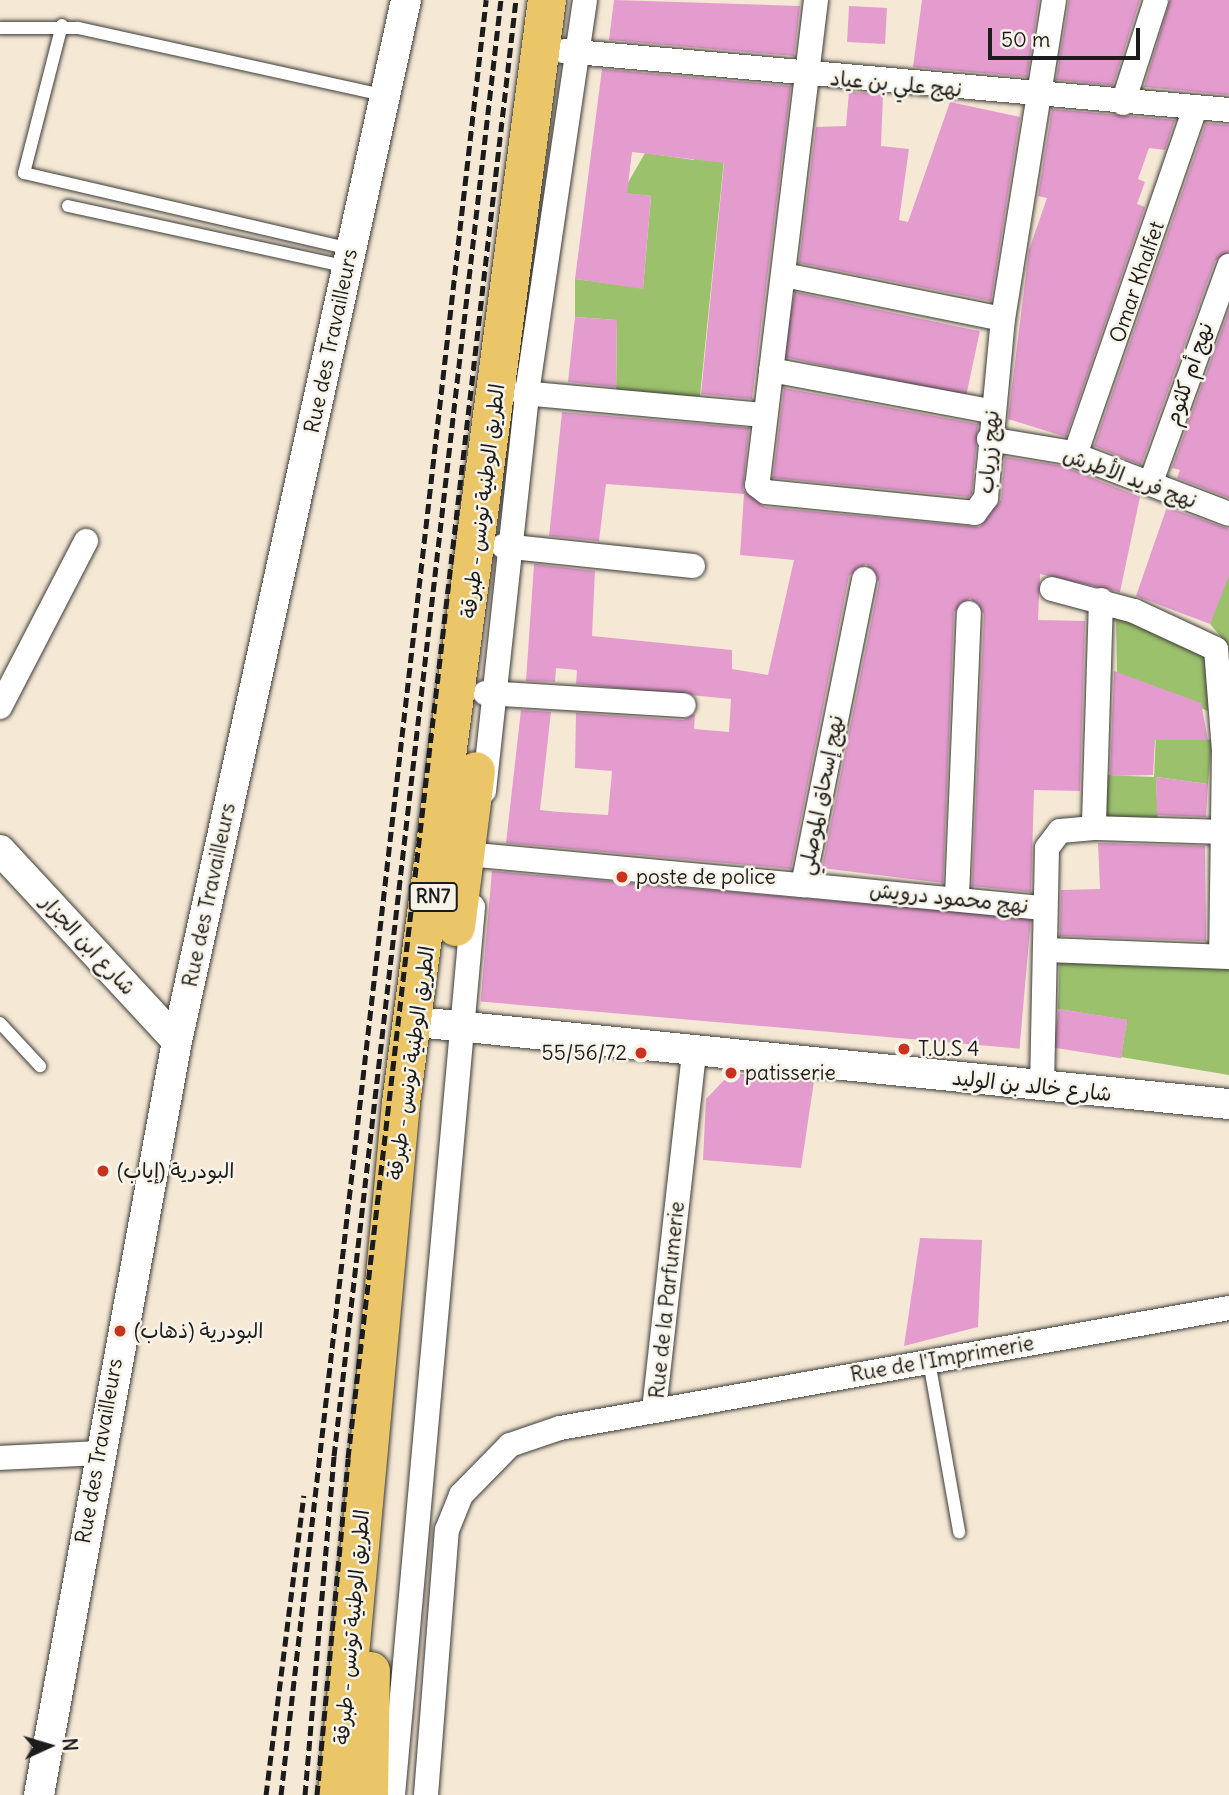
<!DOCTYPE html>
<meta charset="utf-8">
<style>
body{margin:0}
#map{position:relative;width:1229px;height:1795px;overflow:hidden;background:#f5e9d5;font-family:Delius,"Playpen Sans Arabic",sans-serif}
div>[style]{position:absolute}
.green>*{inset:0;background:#9bc16d}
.building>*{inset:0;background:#e49cce;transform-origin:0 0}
.roads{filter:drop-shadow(0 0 2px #3d3b38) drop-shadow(0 0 2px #3d3b38)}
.service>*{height:12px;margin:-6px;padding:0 6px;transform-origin:6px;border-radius:6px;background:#fff}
.minor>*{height:24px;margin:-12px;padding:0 12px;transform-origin:12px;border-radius:12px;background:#fff}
.tertiary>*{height:30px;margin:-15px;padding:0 15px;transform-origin:15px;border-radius:15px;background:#fff}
.primary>*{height:38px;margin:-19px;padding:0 19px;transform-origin:19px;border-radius:19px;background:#eac669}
.rail>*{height:5px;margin-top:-2.5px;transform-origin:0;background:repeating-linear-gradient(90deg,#1c1c1c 0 10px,transparent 0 15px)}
.dots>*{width:19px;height:19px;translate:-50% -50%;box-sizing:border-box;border:4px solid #f7f3e8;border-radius:50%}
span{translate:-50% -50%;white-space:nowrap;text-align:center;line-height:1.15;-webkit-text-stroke:5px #f7f3e8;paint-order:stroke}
.shield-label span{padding:2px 5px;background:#f7f3e8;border:2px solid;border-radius:5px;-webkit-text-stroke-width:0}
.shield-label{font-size:19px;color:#1c1c1c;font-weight:700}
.street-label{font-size:21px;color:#1c1c1c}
.poi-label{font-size:21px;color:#1c1c1c}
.left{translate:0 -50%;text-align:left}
.right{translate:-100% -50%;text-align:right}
.north{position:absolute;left:14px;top:1711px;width:70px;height:70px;-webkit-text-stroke:5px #f7f3e8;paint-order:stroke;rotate:86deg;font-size:19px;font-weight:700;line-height:28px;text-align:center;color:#1c1c1c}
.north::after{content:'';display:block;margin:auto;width:24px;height:32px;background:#1c1c1c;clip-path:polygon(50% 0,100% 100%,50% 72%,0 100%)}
.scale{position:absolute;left:988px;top:28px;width:152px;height:32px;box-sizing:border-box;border:4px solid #1c1c1c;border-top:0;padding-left:9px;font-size:21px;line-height:24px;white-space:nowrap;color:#1c1c1c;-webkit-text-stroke:5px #f7f3e8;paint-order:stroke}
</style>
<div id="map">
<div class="green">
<div style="clip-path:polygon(698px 139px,726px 140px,700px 396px,616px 396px,617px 320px,575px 317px,575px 279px,643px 288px,651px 196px,622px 193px,645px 153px,694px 160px)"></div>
<div style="clip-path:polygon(1226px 575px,1229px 576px,1229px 646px,1210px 624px)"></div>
<div style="clip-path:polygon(1116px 614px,1210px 652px,1208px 711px,1117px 673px)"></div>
<div style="clip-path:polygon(1156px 733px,1212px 740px,1208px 784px,1156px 777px,1158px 824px,1106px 817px,1103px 775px,1154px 777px)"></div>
<div style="clip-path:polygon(1060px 954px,1229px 963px,1229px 1075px,1121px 1057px,1127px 1020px,1058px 1009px)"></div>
</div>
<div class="building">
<div style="clip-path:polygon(614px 0,800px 6px,794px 56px,609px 40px)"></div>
<div style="clip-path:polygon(922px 0,1039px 0,1027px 77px,913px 67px)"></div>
<div style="clip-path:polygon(1069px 0,1140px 0,1113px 85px,1056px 80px)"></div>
<div style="clip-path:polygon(1170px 0,1229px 0,1229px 95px,1144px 87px)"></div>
<div style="left:849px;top:6px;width:38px;height:36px;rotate:3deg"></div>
<div style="clip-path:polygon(602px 69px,791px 86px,752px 399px,701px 394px,724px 163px,632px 152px,627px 193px,651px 196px,643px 289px,575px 279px)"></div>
<div style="clip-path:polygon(849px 92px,883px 94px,881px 146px,909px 149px,899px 220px,908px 222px,950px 102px,1020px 117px,991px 301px,799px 263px,816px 127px,846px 126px)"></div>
<div style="clip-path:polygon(1052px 109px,1175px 120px,1165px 150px,1149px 148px,1138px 179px,1145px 182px,1137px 204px,1145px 207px,1066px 437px,1008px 419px,1029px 250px,1047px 198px,1038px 196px)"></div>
<div style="clip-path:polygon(1206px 123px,1229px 125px,1229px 251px,1215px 261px,1141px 465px,1094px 446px)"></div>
<div style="left:795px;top:292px;width:189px;height:66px;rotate:12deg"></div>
<div style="clip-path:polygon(1229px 310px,1229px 498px,1177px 478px,1180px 470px,1172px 468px)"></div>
<div style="clip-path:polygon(575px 317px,617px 320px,616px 387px,568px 382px)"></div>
<div style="clip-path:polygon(784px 388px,978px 424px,972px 493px,968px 497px,773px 478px)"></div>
<div style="clip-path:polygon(562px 412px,749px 428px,743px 490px,765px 507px,980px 527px,1001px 500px,1005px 457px,1063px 466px,1140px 497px,1120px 592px,1040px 574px,1038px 620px,1085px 621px,1080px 791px,1034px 790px,1031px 892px,972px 886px,984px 614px,970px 598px,954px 612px,943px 883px,822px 868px,879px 582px,866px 564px,849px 576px,791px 869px,506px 843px,521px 710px,551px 712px,540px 810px,559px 812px,608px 815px,612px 771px,575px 768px,576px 713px,683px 720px,695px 714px,694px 729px,729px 732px,731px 699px,576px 684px,577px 670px,556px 668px,555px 682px,526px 681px,534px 564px,595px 571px,592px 636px,732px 650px,732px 669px,768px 675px,794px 560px,740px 555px,744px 494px,606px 484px,599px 541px,549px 536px)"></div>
<div style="clip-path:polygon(1167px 507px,1229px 529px,1229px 576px,1210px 624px,1136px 596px)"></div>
<div style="clip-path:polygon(1114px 671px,1201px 703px,1208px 740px,1155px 740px,1153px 775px,1110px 776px)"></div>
<div style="clip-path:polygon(1156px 777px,1208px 784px,1206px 817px,1157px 815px)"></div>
<div style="clip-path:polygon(1098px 843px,1205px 846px,1206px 941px,1060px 936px,1061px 890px,1100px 889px)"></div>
<div style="left:492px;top:871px;width:541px;height:131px;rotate:5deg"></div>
<div style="left:1059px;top:1009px;width:69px;height:39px;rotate:9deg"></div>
<div style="clip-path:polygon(731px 1073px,814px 1081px,801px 1168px,703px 1160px,706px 1099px)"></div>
<div style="clip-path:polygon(920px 1238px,982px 1240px,978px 1327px,904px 1346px)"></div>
</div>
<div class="roads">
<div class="service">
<div style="left:62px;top:25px;width:153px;rotate:104.4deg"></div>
<div style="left:24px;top:173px;width:336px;rotate:13.1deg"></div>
<div style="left:0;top:28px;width:78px"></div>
<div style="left:78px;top:28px;width:313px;rotate:12.4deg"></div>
<div style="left:68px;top:206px;width:286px;rotate:12.3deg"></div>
<div style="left:0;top:1023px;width:59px;rotate:47.1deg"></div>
<div style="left:929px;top:1361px;width:174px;rotate:80deg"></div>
</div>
<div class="minor">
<div style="left:816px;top:0;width:489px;rotate:96.9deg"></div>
<div style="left:757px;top:485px;width:11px;rotate:38deg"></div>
<div style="left:766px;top:492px;width:210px;rotate:5.7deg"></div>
<div style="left:975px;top:513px;width:19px;rotate:-54deg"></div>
<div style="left:986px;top:498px;width:180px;rotate:-84.6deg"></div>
<div style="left:1003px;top:319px;width:323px;rotate:-80.9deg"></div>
<div style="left:564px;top:51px;width:668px;rotate:5.07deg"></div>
<div style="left:1123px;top:103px;width:108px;rotate:-72.2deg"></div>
<div style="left:784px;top:275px;width:223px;rotate:11.4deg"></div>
<div style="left:771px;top:370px;width:224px;rotate:10.6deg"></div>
<div style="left:522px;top:393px;width:244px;rotate:5.2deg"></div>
<div style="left:989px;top:439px;width:79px;rotate:9.5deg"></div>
<div style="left:1067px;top:452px;width:173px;rotate:20.9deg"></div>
<div style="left:1075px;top:455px;width:367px;rotate:-70.9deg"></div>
<div style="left:1151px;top:482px;width:230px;rotate:-70.1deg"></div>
<div style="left:503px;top:546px;width:191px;rotate:6deg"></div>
<div style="left:1052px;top:589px;width:85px;rotate:15deg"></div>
<div style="left:1134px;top:611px;width:90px;rotate:24.9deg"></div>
<div style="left:1216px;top:649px;width:102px;rotate:85.5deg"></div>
<div style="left:1224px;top:751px;width:205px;rotate:90.8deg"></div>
<div style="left:1101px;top:600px;width:228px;rotate:91.8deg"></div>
<div style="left:1094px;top:828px;width:127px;rotate:1.8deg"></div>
<div style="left:485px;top:693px;width:199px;rotate:3.5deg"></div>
<div style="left:0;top:707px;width:187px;rotate:-62.6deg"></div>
<div style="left:484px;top:791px;width:400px;rotate:-83.8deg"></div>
<div style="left:527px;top:393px;width:397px;rotate:-81.6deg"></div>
<div style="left:466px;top:854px;width:338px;rotate:5.3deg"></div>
<div style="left:803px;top:885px;width:312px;rotate:-78.7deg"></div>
<div style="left:803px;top:885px;width:240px;rotate:5.5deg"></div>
<div style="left:957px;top:896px;width:283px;rotate:-87.6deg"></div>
<div style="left:1045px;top:950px;width:184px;rotate:2.2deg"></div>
<div style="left:1042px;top:1087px;width:239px;rotate:-88.8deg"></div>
<div style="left:1047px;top:848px;width:21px;rotate:-53deg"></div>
<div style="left:1060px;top:831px;width:34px;rotate:-5deg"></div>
<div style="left:654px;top:1410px;width:365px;rotate:-83.6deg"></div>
<div style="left:0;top:1458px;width:98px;rotate:-2.9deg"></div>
<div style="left:393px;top:1795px;width:892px;rotate:-84.85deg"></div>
<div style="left:426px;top:1795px;width:266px;rotate:-85.5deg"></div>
<div style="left:447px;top:1530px;width:38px;rotate:-68deg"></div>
<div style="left:461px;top:1495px;width:70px;rotate:-45.6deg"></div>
<div style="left:510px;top:1445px;width:53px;rotate:-18.8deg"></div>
<div style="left:560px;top:1428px;width:680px;rotate:-10.17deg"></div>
</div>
<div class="tertiary">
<div style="left:0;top:850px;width:260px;rotate:47.2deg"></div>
<div style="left:417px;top:1022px;width:816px;rotate:5.77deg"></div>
<div style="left:39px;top:1795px;width:767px;rotate:-79.63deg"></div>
<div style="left:177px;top:1041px;width:1066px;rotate:-77.59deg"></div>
</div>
<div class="primary">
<div style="left:456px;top:927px;width:157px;rotate:-82.7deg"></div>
<div style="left:337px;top:1795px;width:695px;rotate:-84.72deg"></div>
<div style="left:401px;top:1103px;width:1113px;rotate:-82.46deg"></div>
<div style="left:369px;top:1795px;width:124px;rotate:-89.1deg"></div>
</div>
</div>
<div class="rail">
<div style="left:266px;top:1795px;width:302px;rotate:-82.8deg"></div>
<div style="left:281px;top:1795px;width:1807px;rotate:-83.48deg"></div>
<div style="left:305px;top:1795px;width:340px;rotate:-85.1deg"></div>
<div style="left:334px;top:1456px;width:1466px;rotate:-83.46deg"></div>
<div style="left:317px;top:1795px;width:338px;rotate:-84.7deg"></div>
<div style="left:348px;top:1458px;width:1468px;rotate:-83.43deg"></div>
</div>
<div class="dots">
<div style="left:622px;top:877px;background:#c8321e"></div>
<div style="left:904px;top:1049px;background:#c8321e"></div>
<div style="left:641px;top:1053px;background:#c8321e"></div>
<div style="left:731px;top:1073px;background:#c8321e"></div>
<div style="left:103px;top:1171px;background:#c8321e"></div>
<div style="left:120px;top:1331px;background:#c8321e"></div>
</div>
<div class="shield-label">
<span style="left:433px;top:897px">RN7</span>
</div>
<div class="street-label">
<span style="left:896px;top:84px;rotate:5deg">نهج علي بن عياد</span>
<span style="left:1137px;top:282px;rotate:-71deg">Omar Khalfet</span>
<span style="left:331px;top:341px;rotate:-78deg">Rue des Travailleurs</span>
<span style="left:1189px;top:374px;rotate:-71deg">نهج أم كلثوم</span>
<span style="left:989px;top:452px;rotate:-86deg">نهج زرياب</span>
<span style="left:1130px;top:478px;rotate:20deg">نهج فريد الأطرش</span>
<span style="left:483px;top:501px;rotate:-83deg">الطريق الوطنية تونس - طبرقة</span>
<span style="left:821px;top:795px;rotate:-79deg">نهج إسحاق الموصلي</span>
<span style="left:209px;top:895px;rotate:-78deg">Rue des Travailleurs</span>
<span style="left:949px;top:898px;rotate:6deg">نهج محمود درويش</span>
<span style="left:88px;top:945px;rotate:47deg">شارع ابن الجزار</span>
<span style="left:411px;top:1063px;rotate:-82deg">الطريق الوطنية تونس - طبرقة</span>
<span style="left:1032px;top:1086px;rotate:6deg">شارع خالد بن الوليد</span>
<span style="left:667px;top:1300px;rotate:-84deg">Rue de la Parfumerie</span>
<span style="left:942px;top:1359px;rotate:-10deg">Rue de l'Imprimerie</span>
<span style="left:99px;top:1451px;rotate:-80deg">Rue des Travailleurs</span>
<span style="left:352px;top:1627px;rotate:-85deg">الطريق الوطنية تونس - طبرقة</span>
</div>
<div class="poi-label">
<span class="left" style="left:636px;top:877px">poste de police</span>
<span class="left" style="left:918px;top:1049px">T.U.S 4</span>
<span class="right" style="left:627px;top:1053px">55/56/72</span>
<span class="left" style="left:745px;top:1073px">patisserie</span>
<span class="left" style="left:117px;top:1171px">البودرية (إياب)</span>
<span class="left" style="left:134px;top:1331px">البودرية (ذهاب)</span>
</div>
<div class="north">N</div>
<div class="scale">50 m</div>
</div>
